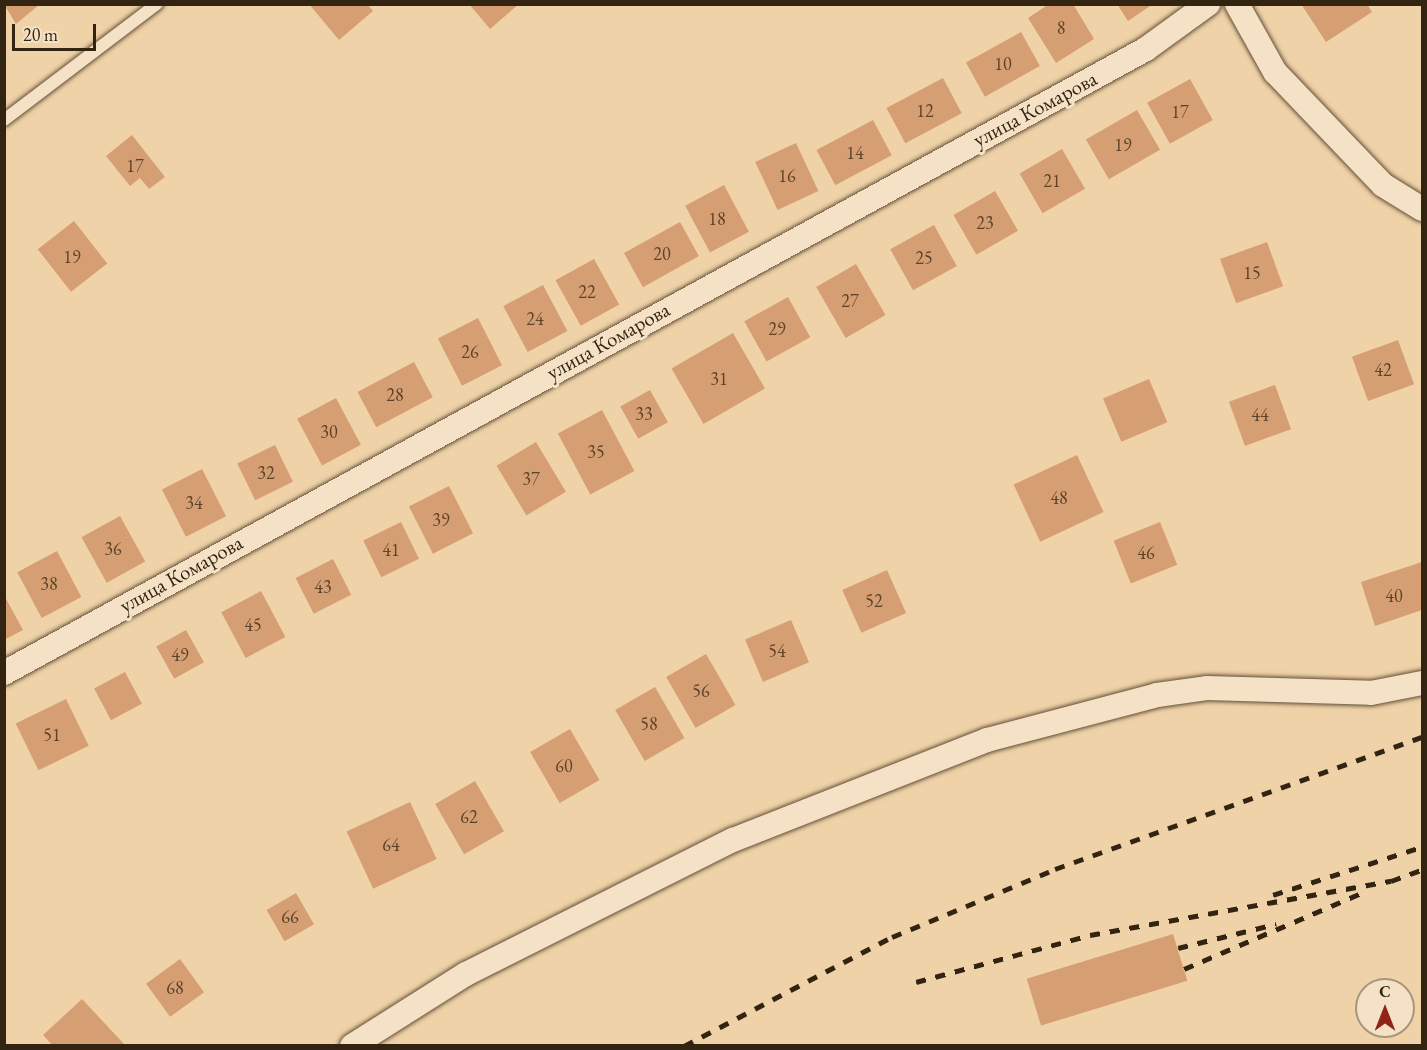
<!DOCTYPE html>
<meta charset="utf-8">
<style>
body{margin:0}
#map{position:relative;width:1427px;height:1050px;overflow:hidden;background:#f0d2a8;font-family:"EB Garamond",serif}
div>[style]{position:absolute}
.building>*{inset:0;background:#d69f73;transform-origin:0 0}
.roads{filter:drop-shadow(0 0 2px #625038) drop-shadow(0 0 2px #625038)}
.lane>*{height:12px;margin:-6px;padding:0 6px;transform-origin:6px;border-radius:6px;background:#f5e2c6}
.street>*{height:24px;margin:-12px;padding:0 12px;transform-origin:12px;border-radius:12px;background:#f5e2c6}
.rail>*{height:4.5px;margin-top:-2.25px;transform-origin:0;background:repeating-linear-gradient(90deg,#332412 0 10px,transparent 0 20px)}
span{translate:-50% -50%;white-space:nowrap;text-align:center;line-height:1.15;-webkit-text-stroke:6px #f5e2c6;paint-order:stroke}
.number-label{font-size:18px;color:#5c432a}
.number-label span{-webkit-text-stroke-width:0}
.street-label{font-size:21px;color:#332412}
.frame{position:absolute;inset:0;border:6px solid #332412;pointer-events:none}
.north{position:absolute;left:1355px;top:978px;width:60px;height:60px;box-sizing:border-box;background:#f5e2c6;border:2px solid #a7967e;border-radius:50%;rotate:0deg;font-size:16px;font-weight:700;line-height:24px;text-align:center;color:#332412}
.north::after{content:'';display:block;margin:auto;width:21px;height:27px;background:#8f2418;clip-path:polygon(50% 0,100% 100%,50% 72%,0 100%)}
.scale{position:absolute;left:12px;top:24px;width:84px;height:27px;box-sizing:border-box;border:3px solid #332412;border-top:0;padding-left:8px;font-size:18px;line-height:21px;white-space:nowrap;color:#332412;-webkit-text-stroke:4px #f5e2c6;paint-order:stroke}
</style>
<div id="map">
<div class="building">
<div style="clip-path:polygon(4px 4px,40px 4px,16px 24px)"></div>
<div style="clip-path:polygon(309px 4px,367px 4px,373px 11px,339px 40px)"></div>
<div style="clip-path:polygon(469px 4px,519px 4px,490px 29px)"></div>
<div style="clip-path:polygon(1049px 4px,1073px 4px,1094px 39px,1056px 63px,1028px 18px)"></div>
<div style="clip-path:polygon(1117px 4px,1153px 4px,1128px 21px)"></div>
<div style="clip-path:polygon(1301px 4px,1367px 4px,1372px 12px,1326px 42px)"></div>
<div style="left:1021px;top:32px;width:39px;height:63px;rotate:61deg"></div>
<div style="left:943px;top:78px;width:40px;height:64px;rotate:62deg"></div>
<div style="left:1190px;top:79px;width:47px;height:49px;rotate:61deg"></div>
<div style="left:1137px;top:110px;width:46px;height:59px;rotate:60deg"></div>
<div style="left:873px;top:120px;width:40px;height:64px;rotate:62deg"></div>
<div style="clip-path:polygon(132px 135px,165px 177px,149px 189px,140px 178px,130px 186px,106px 156px)"></div>
<div style="left:796px;top:143px;width:53px;height:45px;rotate:65deg"></div>
<div style="left:1062px;top:149px;width:46px;height:49px;rotate:60deg"></div>
<div style="left:724px;top:185px;width:53px;height:44px;rotate:62deg"></div>
<div style="left:995px;top:191px;width:46px;height:48px;rotate:60deg"></div>
<div style="left:74px;top:221px;width:54px;height:46px;rotate:52deg"></div>
<div style="left:680px;top:222px;width:39px;height:64px;rotate:61deg"></div>
<div style="left:934px;top:225px;width:47px;height:50px;rotate:61deg"></div>
<div style="left:1267px;top:242px;width:47px;height:50px;rotate:70deg"></div>
<div style="left:594px;top:259px;width:52px;height:44px;rotate:61deg"></div>
<div style="left:856px;top:264px;width:59px;height:46px;rotate:60deg"></div>
<div style="left:543px;top:285px;width:52px;height:45px;rotate:62deg"></div>
<div style="left:788px;top:297px;width:46px;height:50px;rotate:61deg"></div>
<div style="left:478px;top:318px;width:53px;height:45px;rotate:63deg"></div>
<div style="left:733px;top:333px;width:64px;height:71px;rotate:60deg"></div>
<div style="left:1398px;top:340px;width:47px;height:49px;rotate:70deg"></div>
<div style="left:414px;top:362px;width:40px;height:64px;rotate:62deg"></div>
<div style="left:1149px;top:379px;width:47px;height:50px;rotate:67deg"></div>
<div style="left:1275px;top:385px;width:47px;height:49px;rotate:70deg"></div>
<div style="left:650px;top:390px;width:37px;height:34px;rotate:61deg"></div>
<div style="left:336px;top:398px;width:53px;height:44px;rotate:62deg"></div>
<div style="left:602px;top:410px;width:69px;height:50px;rotate:62deg"></div>
<div style="left:536px;top:442px;width:58px;height:46px;rotate:59deg"></div>
<div style="left:275px;top:445px;width:41px;height:42px;rotate:64deg"></div>
<div style="left:1077px;top:455px;width:63px;height:70px;rotate:65deg"></div>
<div style="left:202px;top:469px;width:53px;height:45px;rotate:63deg"></div>
<div style="left:449px;top:486px;width:53px;height:45px;rotate:63deg"></div>
<div style="left:120px;top:516px;width:52px;height:44px;rotate:61deg"></div>
<div style="left:401px;top:522px;width:41px;height:42px;rotate:64deg"></div>
<div style="left:1160px;top:522px;width:46px;height:50px;rotate:68deg"></div>
<div style="left:57px;top:551px;width:52px;height:45px;rotate:62deg"></div>
<div style="left:333px;top:559px;width:40px;height:42px;rotate:63deg"></div>
<div style="clip-path:polygon(1422px 562px,1422px 610px,1375px 626px,1361px 582px)"></div>
<div style="left:887px;top:570px;width:47px;height:49px;rotate:66deg"></div>
<div style="left:261px;top:591px;width:52px;height:45px;rotate:62deg"></div>
<div style="clip-path:polygon(4px 595px,23px 630px,4px 640px)"></div>
<div style="left:791px;top:620px;width:46px;height:50px;rotate:67deg"></div>
<div style="left:186px;top:630px;width:37px;height:34px;rotate:61deg"></div>
<div style="left:706px;top:654px;width:59px;height:46px;rotate:60deg"></div>
<div style="left:125px;top:672px;width:36px;height:35px;rotate:62deg"></div>
<div style="left:655px;top:687px;width:59px;height:46px;rotate:60deg"></div>
<div style="left:66px;top:699px;width:52px;height:56px;rotate:64deg"></div>
<div style="left:570px;top:729px;width:59px;height:46px;rotate:60deg"></div>
<div style="left:475px;top:781px;width:58px;height:46px;rotate:60deg"></div>
<div style="left:410px;top:802px;width:63px;height:70px;rotate:65deg"></div>
<div style="left:296px;top:893px;width:36px;height:34px;rotate:60deg"></div>
<div style="left:1173px;top:934px;width:49px;height:153px;rotate:73deg"></div>
<div style="left:180px;top:959px;width:41px;height:42px;rotate:54deg"></div>
<div style="clip-path:polygon(82px 999px,124px 1044px,122px 1046px,53px 1046px,43px 1035px)"></div>
</div>
<div class="roads">
<div class="lane">
<div style="left:4px;top:120px;width:192px;rotate:-37.2deg"></div>
</div>
<div class="street">
<div style="left:1237px;top:4px;width:78px;rotate:60.8deg"></div>
<div style="left:1275px;top:72px;width:156px;rotate:46.3deg"></div>
<div style="left:1383px;top:185px;width:46px;rotate:31.6deg"></div>
<div style="left:4px;top:673px;width:1301px;rotate:-28.65deg"></div>
<div style="left:1146px;top:49px;width:77px;rotate:-36deg"></div>
<div style="left:352px;top:1046px;width:135px;rotate:-32.3deg"></div>
<div style="left:466px;top:974px;width:299px;rotate:-26.7deg"></div>
<div style="left:733px;top:840px;width:273px;rotate:-21.5deg"></div>
<div style="left:987px;top:740px;width:176px;rotate:-14.8deg"></div>
<div style="left:1157px;top:695px;width:50px;rotate:-8deg"></div>
<div style="left:1207px;top:688px;width:164px;rotate:1.7deg"></div>
<div style="left:1371px;top:693px;width:52px;rotate:-11.1deg"></div>
</div>
</div>
<div class="rail">
<div style="left:1273px;top:895px;width:157px;rotate:-17.9deg"></div>
<div style="left:1178px;top:948px;width:101px;rotate:-13.8deg"></div>
<div style="left:1184px;top:969px;width:198px;rotate:-23.2deg"></div>
<div style="left:916px;top:982px;width:180px;rotate:-15.1deg"></div>
<div style="left:1090px;top:935px;width:306px;rotate:-10.2deg"></div>
<div style="left:1391px;top:881px;width:33px;rotate:-20deg"></div>
<div style="left:684px;top:1046px;width:235px;rotate:-27.7deg"></div>
<div style="left:892px;top:937px;width:177px;rotate:-22.6deg"></div>
<div style="left:1055px;top:869px;width:390px;rotate:-19.8deg"></div>
</div>
<div class="number-label">
<span style="left:1061px;top:28px">8</span>
<span style="left:1003px;top:64px">10</span>
<span style="left:925px;top:111px">12</span>
<span style="left:1180px;top:112px">17</span>
<span style="left:1123px;top:145px">19</span>
<span style="left:855px;top:153px">14</span>
<span style="left:135px;top:166px">17</span>
<span style="left:787px;top:176px">16</span>
<span style="left:1052px;top:181px">21</span>
<span style="left:717px;top:219px">18</span>
<span style="left:985px;top:223px">23</span>
<span style="left:662px;top:254px">20</span>
<span style="left:72px;top:257px">19</span>
<span style="left:924px;top:258px">25</span>
<span style="left:1252px;top:273px">15</span>
<span style="left:587px;top:292px">22</span>
<span style="left:850px;top:301px">27</span>
<span style="left:535px;top:319px">24</span>
<span style="left:777px;top:329px">29</span>
<span style="left:470px;top:352px">26</span>
<span style="left:1383px;top:370px">42</span>
<span style="left:719px;top:379px">31</span>
<span style="left:395px;top:395px">28</span>
<span style="left:644px;top:414px">33</span>
<span style="left:1260px;top:415px">44</span>
<span style="left:329px;top:432px">30</span>
<span style="left:596px;top:452px">35</span>
<span style="left:266px;top:473px">32</span>
<span style="left:531px;top:479px">37</span>
<span style="left:1059px;top:498px">48</span>
<span style="left:194px;top:503px">34</span>
<span style="left:441px;top:520px">39</span>
<span style="left:113px;top:549px">36</span>
<span style="left:391px;top:550px">41</span>
<span style="left:1146px;top:553px">46</span>
<span style="left:49px;top:584px">38</span>
<span style="left:323px;top:587px">43</span>
<span style="left:1394px;top:596px">40</span>
<span style="left:874px;top:601px">52</span>
<span style="left:253px;top:625px">45</span>
<span style="left:777px;top:651px">54</span>
<span style="left:180px;top:655px">49</span>
<span style="left:701px;top:691px">56</span>
<span style="left:649px;top:724px">58</span>
<span style="left:52px;top:735px">51</span>
<span style="left:564px;top:766px">60</span>
<span style="left:469px;top:817px">62</span>
<span style="left:391px;top:845px">64</span>
<span style="left:290px;top:917px">66</span>
<span style="left:175px;top:988px">68</span>
</div>
<div class="street-label">
<span style="left:1035px;top:109px;rotate:-28deg">улица Комарова</span>
<span style="left:608px;top:341px;rotate:-29deg">улица Комарова</span>
<span style="left:181px;top:574px;rotate:-29deg">улица Комарова</span>
</div>
<div class="frame"></div>
<div class="north">С</div>
<div class="scale">20 m</div>
</div>
